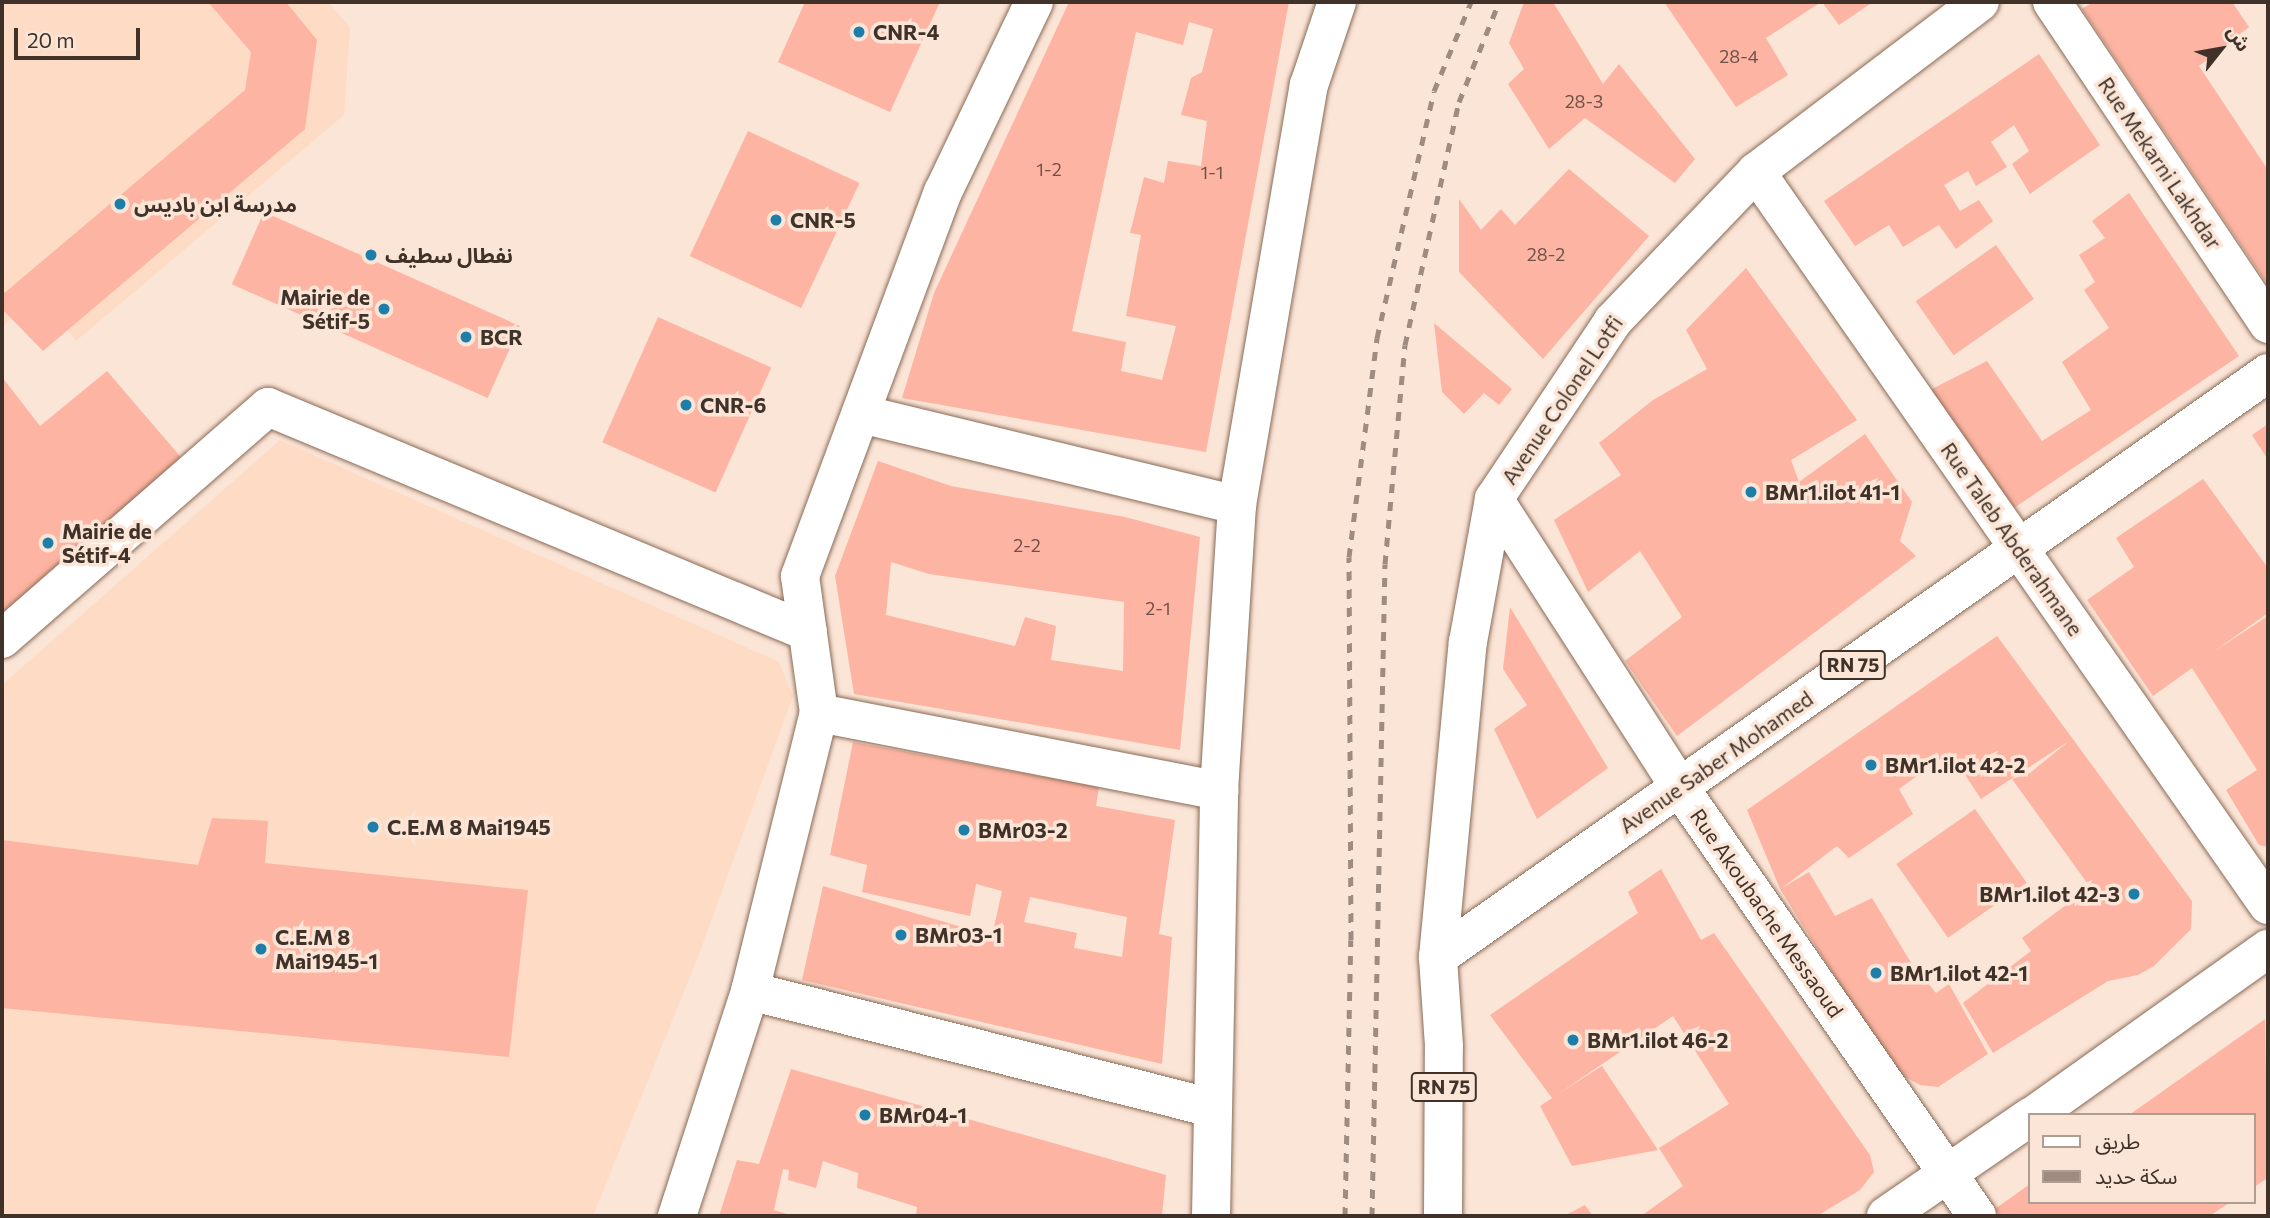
<!DOCTYPE html>
<meta charset="utf-8">
<style>
body{margin:0}
#map{position:relative;width:2270px;height:1218px;overflow:hidden;background:#fbe5d7;font-family:Commissioner,"Noto Sans Arabic",sans-serif}
div>[style]{position:absolute}
.built>*{inset:0;background:#fedbc5}
.building>*{inset:0;background:#fdb4a2;transform-origin:0 0}
.roads{filter:drop-shadow(0 0 2px #8a6a55) drop-shadow(0 0 2px #8a6a55)}
.minor>*{height:38px;margin:-19px;padding:0 19px;transform-origin:19px;border-radius:19px;background:#fff}
.major>*{height:38px;margin:-19px;padding:0 19px;transform-origin:19px;border-radius:19px;background:#fff}
.rail>*{height:5px;margin-top:-2.5px;transform-origin:0;background:repeating-linear-gradient(90deg,#9e8c81 0 9px,transparent 0 18px)}
.dots>*{width:19px;height:19px;translate:-50% -50%;box-sizing:border-box;border:4px solid #fbe5d7;border-radius:50%}
span{translate:-50% -50%;white-space:nowrap;text-align:center;line-height:1.15;-webkit-text-stroke:7px #fbe5d7;paint-order:stroke}
.number-label{font-size:18px;color:#6f5247}
.number-label span{-webkit-text-stroke-width:0}
.shield-label span{padding:2px 5px;background:#fbe5d7;border:2px solid;border-radius:5px;-webkit-text-stroke-width:0}
.shield-label{font-size:19px;color:#403229;font-weight:700}
.poi-label{font-size:21px;color:#403229;font-weight:700}
.left{translate:0 -50%;text-align:left}
.right{translate:-100% -50%;text-align:right}
.street-label{font-size:21px;color:#403229}
.frame{position:absolute;inset:0;border:4px solid #403229;pointer-events:none}
.legend{position:absolute;left:2028px;top:1113px;width:228px;height:91px;box-sizing:border-box;background:#fbe5d7;border:2px solid #b09d91;margin:0;padding:9px 12px;list-style:none;font-size:21px;color:#403229}
.legend li{display:flex;align-items:center;gap:14px;height:35px}
.legend b{width:35px;border:2px solid #b09d91}
.north{position:absolute;left:2186px;top:14px;width:70px;height:70px;-webkit-text-stroke:5px #fbe5d7;paint-order:stroke;rotate:59deg;font-size:19px;font-weight:700;line-height:28px;text-align:center;color:#403229}
.north::after{content:'';display:block;margin:auto;width:24px;height:32px;background:#403229;clip-path:polygon(50% 0,100% 100%,50% 72%,0 100%)}
.scale{position:absolute;left:14px;top:28px;width:126px;height:32px;box-sizing:border-box;border:4px solid #403229;border-top:0;padding-left:9px;font-size:21px;line-height:24px;white-space:nowrap;color:#403229;-webkit-text-stroke:5px #fbe5d7;paint-order:stroke}
</style>
<div id="map">
<div class="built">
<div style="clip-path:polygon(2px 2px,328px 2px,350px 27px,344px 115px,76px 341px,39px 294px,2px 327px)"></div>
<div style="clip-path:polygon(280px 440px,779px 662px,793px 696px,698px 957px,593px 1216px,2px 1216px,2px 685px)"></div>
</div>
<div class="building">
<div style="clip-path:polygon(208px 2px,286px 2px,317px 40px,305px 129px,43px 351px,2px 309px,2px 295px,245px 90px,251px 52px)"></div>
<div style="clip-path:polygon(805px 2px,940px 2px,890px 112px,778px 62px)"></div>
<div style="clip-path:polygon(evenodd,1069px 2px,1289px 2px,1206px 452px,902px 398px,934px 293px,1069px 2px,1189px 22px,1213px 29px,1202px 72px,1191px 78px,1181px 115px,1207px 121px,1201px 166px,1168px 161px,1164px 183px,1144px 177px,1130px 233px,1141px 235px,1126px 316px,1176px 326px,1162px 380px,1121px 371px,1126px 342px,1072px 331px,1136px 32px,1183px 45px,1189px 22px)"></div>
<div style="clip-path:polygon(1524px 2px,1553px 2px,1603px 84px,1619px 64px,1695px 159px,1675px 183px,1585px 118px,1549px 149px,1508px 84px,1524px 69px,1509px 43px)"></div>
<div style="clip-path:polygon(1664px 2px,1821px 2px,1766px 38px,1788px 75px,1736px 107px)"></div>
<div style="clip-path:polygon(1822px 2px,1873px 2px,1839px 25px)"></div>
<div style="clip-path:polygon(2093px 2px,2232px 2px,2249px 27px,2199px 66px,2268px 170px,2268px 285px,2082px 9px)"></div>
<div style="clip-path:polygon(2039px 54px,2100px 145px,2030px 194px,2012px 164px,2029px 151px,2014px 125px,1991px 142px,2007px 167px,1976px 186px,1968px 171px,1944px 185px,1960px 211px,1979px 200px,1993px 221px,1956px 249px,1939px 225px,1903px 247px,1889px 225px,1855px 246px,1824px 201px)"></div>
<div style="left:748px;top:131px;width:123px;height:138px;rotate:25deg"></div>
<div style="clip-path:polygon(1569px 169px,1649px 236px,1543px 359px,1459px 272px,1459px 199px,1481px 230px,1501px 209px,1515px 225px)"></div>
<div style="clip-path:polygon(2129px 193px,2239px 356px,2008px 512px,1930px 390px,1987px 361px,2042px 441px,2091px 410px,2062px 362px,2109px 328px,2084px 290px,2095px 282px,2079px 255px,2105px 238px,2092px 221px)"></div>
<div style="left:264px;top:212px;width:280px;height:79px;rotate:24deg"></div>
<div style="left:1996px;top:245px;width:66px;height:98px;rotate:55deg"></div>
<div style="clip-path:polygon(1746px 268px,1857px 420px,1791px 460px,1799px 482px,1865px 434px,1912px 502px,1900px 541px,1916px 556px,1677px 736px,1625px 661px,1682px 617px,1640px 551px,1588px 592px,1554px 520px,1621px 475px,1599px 443px,1653px 400px,1707px 369px,1686px 330px)"></div>
<div style="left:658px;top:317px;width:124px;height:137px;rotate:24deg"></div>
<div style="clip-path:polygon(1434px 323px,1512px 389px,1499px 405px,1484px 393px,1464px 414px,1442px 392px)"></div>
<div style="clip-path:polygon(107px 371px,185px 462px,2px 623px,2px 377px,40px 426px)"></div>
<div style="clip-path:polygon(2268px 424px,2268px 460px,2252px 435px)"></div>
<div style="clip-path:polygon(evenodd,878px 461px,951px 486px,1125px 517px,1200px 537px,1180px 750px,854px 694px,835px 576px,878px 461px,891px 562px,929px 574px,1124px 602px,1123px 671px,1051px 660px,1056px 626px,1025px 617px,1015px 646px,886px 615px,891px 562px)"></div>
<div style="clip-path:polygon(2203px 479px,2268px 568px,2268px 613px,2213px 652px,2268px 616px,2268px 847px,2259px 845px,2226px 790px,2257px 770px,2192px 668px,2153px 696px,2087px 600px,2134px 567px,2116px 538px)"></div>
<div style="clip-path:polygon(1510px 607px,1608px 768px,1537px 819px,1494px 729px,1527px 705px,1503px 669px)"></div>
<div style="clip-path:polygon(1997px 636px,2192px 901px,2191px 929px,2154px 966px,2138px 975px,2108px 981px,1993px 1053px,1963px 1003px,2031px 951px,2022px 938px,2090px 887px,2012px 779px,2030px 773px,2069px 741px,2008px 781px,1981px 799px,1950px 752px,1899px 789px,1913px 814px,1849px 858px,1837px 846px,1782px 888px,1809px 872px,1835px 916px,1872px 898px,1910px 961px,1936px 993px,1949px 984px,1988px 1054px,1938px 1087px,1920px 1085px,1894px 1071px,1780px 889px,1747px 810px)"></div>
<div style="clip-path:polygon(evenodd,853px 742px,1099px 787px,1096px 806px,1175px 820px,1159px 934px,1172px 937px,1162px 1064px,802px 980px,823px 886px,992px 936px,1002px 891px,976px 884px,970px 916px,862px 892px,867px 865px,830px 855px,853px 742px,1030px 897px,1127px 917px,1122px 957px,1074px 948px,1077px 933px,1024px 922px,1030px 897px)"></div>
<div style="left:1975px;top:809px;width:90px;height:96px;rotate:55deg"></div>
<div style="clip-path:polygon(212px 818px,268px 821px,265px 863px,528px 890px,509px 1057px,2px 1008px,2px 840px,198px 865px)"></div>
<div style="clip-path:polygon(1661px 869px,1701px 940px,1714px 933px,1870px 1155px,1874px 1172px,1860px 1190px,1817px 1216px,1641px 1216px,1683px 1186px,1659px 1148px,1729px 1104px,1673px 1016px,1558px 1094px,1602px 1066px,1658px 1150px,1572px 1166px,1540px 1106px,1552px 1098px,1490px 1015px,1638px 913px,1628px 892px)"></div>
<div style="clip-path:polygon(2265px 1019px,2268px 1178px,2254px 1187px,2254px 1115px,2129px 1115px)"></div>
<div style="clip-path:polygon(791px 1069px,1166px 1175px,1162px 1216px,916px 1216px,917px 1207px,857px 1188px,858px 1173px,823px 1161px,816px 1188px,788px 1180px,789px 1170px,783px 1169px,774px 1210px,793px 1216px,719px 1216px,737px 1160px,759px 1164px)"></div>
<div style="clip-path:polygon(2030px 1184px,2030px 1202px,2231px 1202px,2209px 1216px,2000px 1216px,1995px 1209px)"></div>
<div style="clip-path:polygon(1585px 1205px,1593px 1216px,1564px 1216px)"></div>
</div>
<div class="roads">
<div class="minor">
<div style="left:2052px;top:2px;width:388px;rotate:56.1deg"></div>
<div style="left:1756px;top:172px;width:894px;rotate:55.07deg"></div>
<div style="left:861px;top:414px;width:387px;rotate:13.6deg"></div>
<div style="left:1494px;top:499px;width:344px;rotate:57.2deg"></div>
<div style="left:1680px;top:788px;width:521px;rotate:55.24deg"></div>
<div style="left:2px;top:639px;width:353px;rotate:-41.1deg"></div>
<div style="left:268px;top:407px;width:585px;rotate:22.62deg"></div>
<div style="left:819px;top:713px;width:408px;rotate:11deg"></div>
<div style="left:1438px;top:957px;width:316px;rotate:-84.6deg"></div>
<div style="left:1468px;top:642px;width:145px;rotate:-79.7deg"></div>
<div style="left:1494px;top:499px;width:214px;rotate:-56.2deg"></div>
<div style="left:1613px;top:321px;width:207px;rotate:-46.2deg"></div>
<div style="left:1756px;top:172px;width:281px;rotate:-37.2deg"></div>
<div style="left:750px;top:991px;width:476px;rotate:14.2deg"></div>
<div style="left:2034px;top:1115px;width:287px;rotate:-35.4deg"></div>
<div style="left:677px;top:1216px;width:237px;rotate:-72deg"></div>
<div style="left:750px;top:991px;width:286px;rotate:-76.1deg"></div>
<div style="left:819px;top:713px;width:138px;rotate:-97.9deg"></div>
<div style="left:800px;top:576px;width:410px;rotate:-69.6deg"></div>
<div style="left:943px;top:192px;width:211px;rotate:-64.4deg"></div>
<div style="left:1211px;top:1216px;width:425px;rotate:-88.9deg"></div>
<div style="left:1219px;top:791px;width:287px;rotate:-86.4deg"></div>
<div style="left:1237px;top:505px;width:426px;rotate:-80.3deg"></div>
<div style="left:1309px;top:85px;width:88px;rotate:-71.4deg"></div>
<div style="left:1886px;top:1216px;width:175px;rotate:-34.5deg"></div>
</div>
<div class="major">
<div style="left:1443px;top:1216px;width:170px;rotate:-89.7deg"></div>
<div style="left:1444px;top:1046px;width:89px;rotate:-93.9deg"></div>
<div style="left:1438px;top:957px;width:1015px;rotate:-35.13deg"></div>
</div>
</div>
<div class="rail">
<div style="left:1345px;top:1216px;width:276px;rotate:-88.8deg"></div>
<div style="left:1351px;top:940px;width:383px;rotate:-90.3deg"></div>
<div style="left:1349px;top:557px;width:221px;rotate:-82.7deg"></div>
<div style="left:1377px;top:338px;width:253px;rotate:-77deg"></div>
<div style="left:1434px;top:91px;width:96px;rotate:-67.4deg"></div>
<div style="left:1372px;top:1216px;width:652px;rotate:-88.86deg"></div>
<div style="left:1385px;top:564px;width:220px;rotate:-84.8deg"></div>
<div style="left:1405px;top:345px;width:249px;rotate:-77.5deg"></div>
<div style="left:1459px;top:102px;width:108px;rotate:-68.2deg"></div>
</div>
<div class="dots">
<div style="left:859px;top:32px;background:#1e7eaa"></div>
<div style="left:120px;top:204px;background:#1e7eaa"></div>
<div style="left:776px;top:220px;background:#1e7eaa"></div>
<div style="left:371px;top:255px;background:#1e7eaa"></div>
<div style="left:384px;top:309px;background:#1e7eaa"></div>
<div style="left:466px;top:337px;background:#1e7eaa"></div>
<div style="left:686px;top:405px;background:#1e7eaa"></div>
<div style="left:1751px;top:492px;background:#1e7eaa"></div>
<div style="left:48px;top:543px;background:#1e7eaa"></div>
<div style="left:1871px;top:765px;background:#1e7eaa"></div>
<div style="left:373px;top:827px;background:#1e7eaa"></div>
<div style="left:964px;top:830px;background:#1e7eaa"></div>
<div style="left:2134px;top:894px;background:#1e7eaa"></div>
<div style="left:901px;top:935px;background:#1e7eaa"></div>
<div style="left:261px;top:949px;background:#1e7eaa"></div>
<div style="left:1876px;top:973px;background:#1e7eaa"></div>
<div style="left:1573px;top:1040px;background:#1e7eaa"></div>
<div style="left:865px;top:1115px;background:#1e7eaa"></div>
</div>
<div class="number-label">
<span style="left:1739px;top:56px">28-4</span>
<span style="left:1584px;top:101px">28-3</span>
<span style="left:1049px;top:169px">1-2</span>
<span style="left:1212px;top:172px">1-1</span>
<span style="left:1546px;top:254px">28-2</span>
<span style="left:1027px;top:545px">2-2</span>
<span style="left:1158px;top:608px">2-1</span>
</div>
<div class="shield-label">
<span style="left:1853px;top:665px">RN 75</span>
<span style="left:1444px;top:1087px">RN 75</span>
</div>
<div class="poi-label">
<span class="left" style="left:873px;top:32px">CNR-4</span>
<span class="left" style="left:134px;top:204px">مدرسة ابن باديس</span>
<span class="left" style="left:790px;top:220px">CNR-5</span>
<span class="left" style="left:385px;top:255px">نفطال سطيف</span>
<span class="right" style="left:370px;top:309px">Mairie de<br>Sétif-5</span>
<span class="left" style="left:480px;top:337px">BCR</span>
<span class="left" style="left:700px;top:405px">CNR-6</span>
<span class="left" style="left:1765px;top:492px">BMr1.ilot 41-1</span>
<span class="left" style="left:62px;top:543px">Mairie de<br>Sétif-4</span>
<span class="left" style="left:1885px;top:765px">BMr1.ilot 42-2</span>
<span class="left" style="left:387px;top:827px">C.E.M 8 Mai1945</span>
<span class="left" style="left:978px;top:830px">BMr03-2</span>
<span class="right" style="left:2120px;top:894px">BMr1.ilot 42-3</span>
<span class="left" style="left:915px;top:935px">BMr03-1</span>
<span class="left" style="left:275px;top:949px">C.E.M 8<br>Mai1945-1</span>
<span class="left" style="left:1890px;top:973px">BMr1.ilot 42-1</span>
<span class="left" style="left:1587px;top:1040px">BMr1.ilot 46-2</span>
<span class="left" style="left:879px;top:1115px">BMr04-1</span>
</div>
<div class="street-label">
<span style="left:2160px;top:163px;rotate:56deg">Rue Mekarni Lakhdar</span>
<span style="left:1562px;top:400px;rotate:-56deg">Avenue Colonel Lotfi</span>
<span style="left:2012px;top:539px;rotate:55deg">Rue Taleb Abderahmane</span>
<span style="left:1716px;top:762px;rotate:-35deg">Avenue Saber Mohamed</span>
<span style="left:1767px;top:913px;rotate:55deg">Rue Akoubache Messaoud</span>
</div>
<div class="frame"></div>
<ul class="legend">
<li><b style="height:9px;background:#fff"></b>طريق</li>
<li><b style="height:9px;background:#9e8c81"></b>سكة حديد</li>
</ul>
<div class="north">ش</div>
<div class="scale">20 m</div>
</div>
